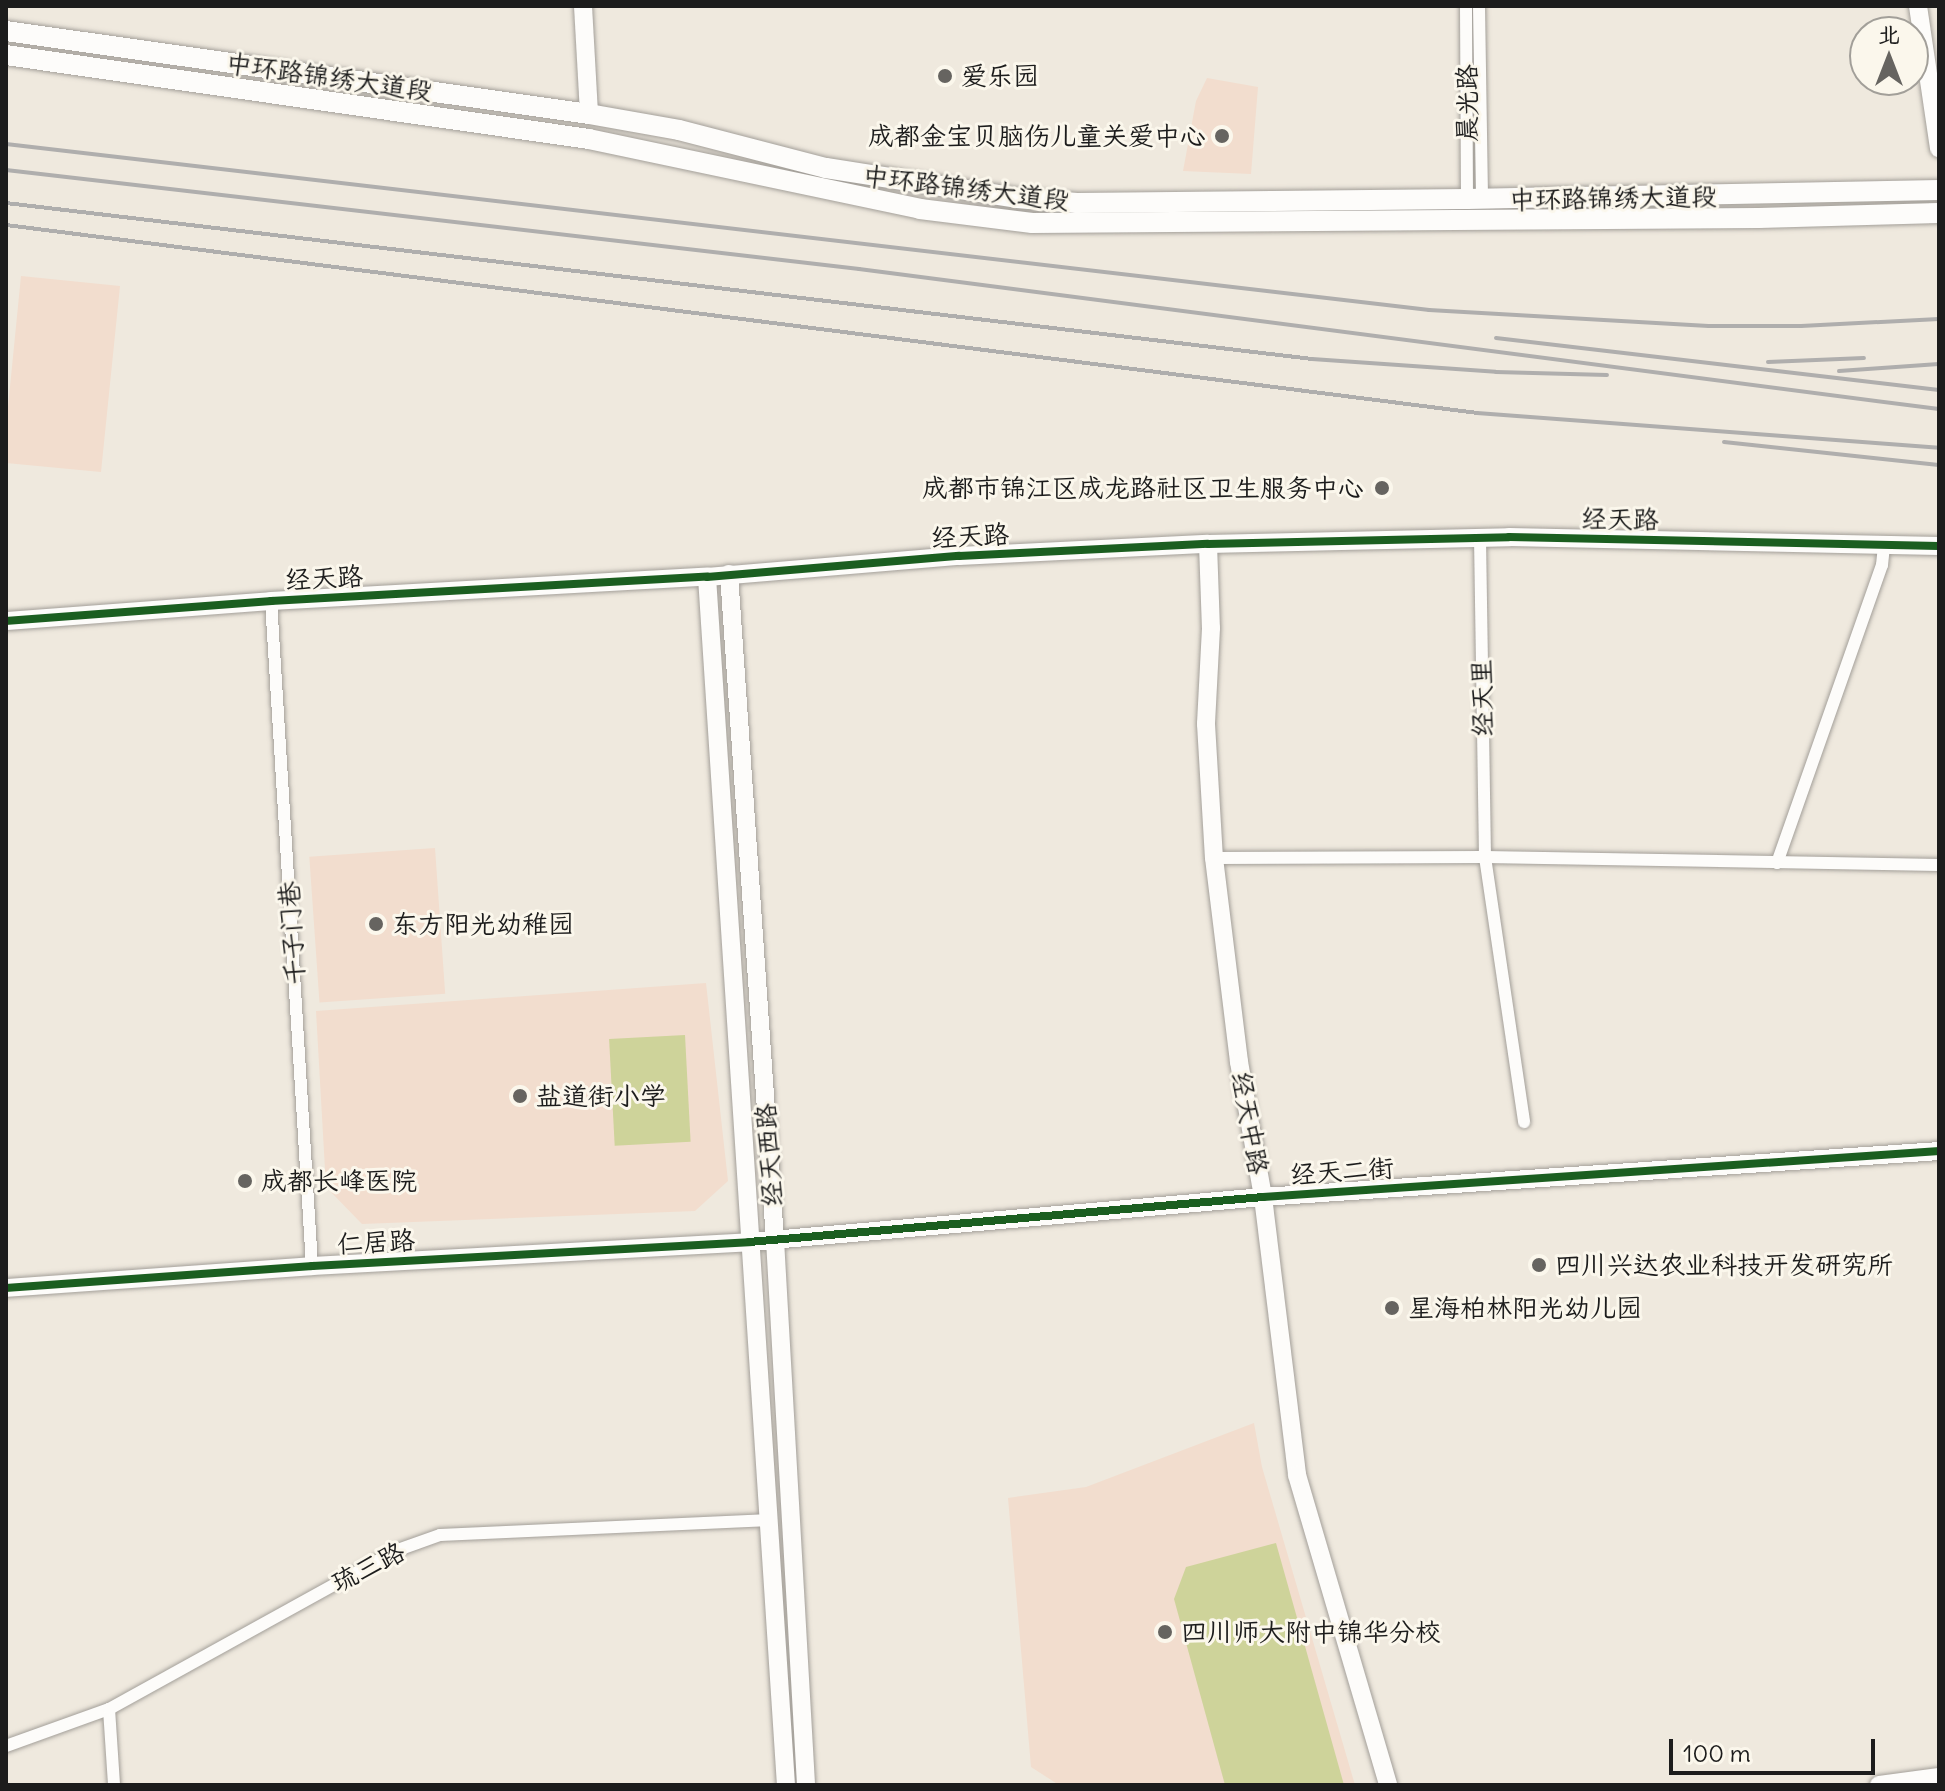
<!DOCTYPE html>
<meta charset="utf-8">
<style>
body{margin:0}
#map{position:relative;width:1945px;height:1791px;overflow:hidden;background:#efe9de;font-family:Delius,"LXGW WenKai TC",sans-serif}
div>[style]{position:absolute}
.built>*{inset:0;background:#f2ddce;transform-origin:0 0}
.green>*{inset:0;background:#ced39a;transform-origin:0 0}
.roads{filter:drop-shadow(0 0 2px #a39f99) drop-shadow(0 0 2px #a39f99)}
.street>*{height:12px;margin:-6px;padding:0 6px;transform-origin:6px;border-radius:6px;background:#fdfcfa}
.secondary>*{height:18px;margin:-9px;padding:0 9px;transform-origin:9px;border-radius:9px;background:#fdfcfa}
.primary>*{height:20px;margin:-10px;padding:0 10px;transform-origin:10px;border-radius:10px;background:#fdfcfa}
.rail>*{height:4px;margin:-2px;padding:0 2px;transform-origin:2px;border-radius:2px;background:#afaead}
.cycleway>*{height:8px;margin:-4px;padding:0 4px;transform-origin:4px;border-radius:4px;background:#1b5e20}
.dots>*{width:22px;height:22px;translate:-50% -50%;box-sizing:border-box;border:4px solid #fbf7ec;border-radius:50%}
span{translate:-50% -50%;white-space:nowrap;text-align:center;line-height:1.15;-webkit-text-stroke:6px #fbf7ec;paint-order:stroke}
.poi-label{font-size:26px;color:#1c1c1c}
.left{translate:0 -50%;text-align:left}
.right{translate:-100% -50%;text-align:right}
.street-label{font-size:26px;color:#1c1c1c}
.frame{position:absolute;inset:0;border:8px solid #1c1c1c;pointer-events:none}
.north{position:absolute;left:1849px;top:16px;width:80px;height:80px;box-sizing:border-box;background:#fbf7ec;border:2px solid #a29f99;border-radius:50%;rotate:0deg;font-size:22px;font-weight:700;line-height:32px;text-align:center;color:#1c1c1c}
.north::after{content:'';display:block;margin:auto;width:28px;height:36px;background:#666460;clip-path:polygon(50% 0,100% 100%,50% 72%,0 100%)}
.scale{position:absolute;left:1669px;top:1739px;width:206px;height:36px;box-sizing:border-box;border:4px solid #1c1c1c;border-top:0;padding-left:10px;font-size:24px;line-height:28px;white-space:nowrap;color:#1c1c1c;-webkit-text-stroke:6px #fbf7ec;paint-order:stroke}
</style>
<div id="map">
<div class="built">
<div style="clip-path:polygon(1207px 78px,1258px 87px,1251px 174px,1183px 171px,1196px 101px)"></div>
<div style="clip-path:polygon(21px 276px,120px 286px,101px 472px,6px 463px,6px 427px)"></div>
<div style="left:435px;top:848px;width:146px;height:126px;rotate:86deg"></div>
<div style="clip-path:polygon(706px 983px,728px 1181px,695px 1211px,362px 1224px,326px 1187px,316px 1011px)"></div>
<div style="clip-path:polygon(1254px 1423px,1262px 1467px,1355px 1785px,1059px 1785px,1031px 1767px,1008px 1498px,1086px 1487px)"></div>
</div>
<div class="green">
<div style="left:685px;top:1035px;width:107px;height:76px;rotate:87deg"></div>
<div style="clip-path:polygon(1276px 1543px,1344px 1785px,1225px 1785px,1174px 1599px,1186px 1567px)"></div>
</div>
<div class="roads">
<div class="street">
<div style="left:1466px;top:6px;width:193px;rotate:89.7deg"></div>
<div style="left:1479px;top:6px;width:193px;rotate:89.1deg"></div>
<div style="left:1480px;top:538px;width:319px;rotate:89.1deg"></div>
<div style="left:1485px;top:857px;width:268px;rotate:81.6deg"></div>
<div style="left:271px;top:601px;width:666px;rotate:86.47deg"></div>
<div style="left:1214px;top:858px;width:271px;rotate:-0.2deg"></div>
<div style="left:1485px;top:857px;width:454px;rotate:1deg"></div>
<div style="left:1777px;top:863px;width:316px;rotate:-70.6deg"></div>
<div style="left:1882px;top:565px;width:20px;rotate:-84deg"></div>
<div style="left:109px;top:1709px;width:76px;rotate:86.2deg"></div>
<div style="left:6px;top:1746px;width:109px;rotate:-19.8deg"></div>
<div style="left:109px;top:1709px;width:327px;rotate:-28.9deg"></div>
<div style="left:395px;top:1551px;width:48px;rotate:-19.6deg"></div>
<div style="left:440px;top:1535px;width:325px;rotate:-2.6deg"></div>
</div>
<div class="secondary">
<div style="left:583px;top:6px;width:108px;rotate:86.8deg"></div>
<div style="left:1918px;top:6px;width:144px;rotate:81.6deg"></div>
<div style="left:1208px;top:544px;width:84px;rotate:88deg"></div>
<div style="left:1211px;top:628px;width:96px;rotate:93deg"></div>
<div style="left:1206px;top:724px;width:134px;rotate:86.6deg"></div>
<div style="left:1214px;top:858px;width:206px;rotate:83deg"></div>
<div style="left:1239px;top:1062px;width:137px;rotate:79.9deg"></div>
<div style="left:1263px;top:1197px;width:280px;rotate:83deg"></div>
<div style="left:1297px;top:1475px;width:323px;rotate:73.6deg"></div>
<div style="left:729px;top:574px;width:668px;rotate:86.05deg"></div>
<div style="left:775px;top:1240px;width:546px;rotate:86.74deg"></div>
<div style="left:707px;top:577px;width:1211px;rotate:86.26deg"></div>
<div style="left:6px;top:621px;width:266px;rotate:-4.3deg"></div>
<div style="left:271px;top:601px;width:437px;rotate:-3.2deg"></div>
<div style="left:707px;top:577px;width:253px;rotate:-4.8deg"></div>
<div style="left:959px;top:556px;width:249px;rotate:-2.8deg"></div>
<div style="left:1208px;top:544px;width:301px;rotate:-1.3deg"></div>
<div style="left:1509px;top:537px;width:430px;rotate:1.2deg"></div>
<div style="left:6px;top:1288px;width:307px;rotate:-4.1deg"></div>
<div style="left:312px;top:1266px;width:438px;rotate:-3.1deg"></div>
<div style="left:749px;top:1242px;width:516px;rotate:-5deg"></div>
<div style="left:1263px;top:1197px;width:678px;rotate:-3.89deg"></div>
<div style="left:1879px;top:1785px;width:61px;rotate:-7.6deg"></div>
</div>
<div class="primary">
<div style="left:6px;top:31px;width:589px;rotate:8.1deg"></div>
<div style="left:589px;top:114px;width:91px;rotate:10.1deg"></div>
<div style="left:679px;top:130px;width:152px;rotate:14.5deg"></div>
<div style="left:826px;top:168px;width:193px;rotate:8.9deg"></div>
<div style="left:1017px;top:198px;width:60px;rotate:4.8deg"></div>
<div style="left:1077px;top:203px;width:390px;rotate:-0.6deg"></div>
<div style="left:1467px;top:199px;width:472px;rotate:-1.1deg"></div>
<div style="left:6px;top:55px;width:589px;rotate:8.2deg"></div>
<div style="left:589px;top:139px;width:338px;rotate:11.9deg"></div>
<div style="left:920px;top:209px;width:113px;rotate:7.1deg"></div>
<div style="left:1032px;top:223px;width:727px;rotate:-0.39deg"></div>
<div style="left:1759px;top:218px;width:180px;rotate:-1.6deg"></div>
</div>
</div>
<div class="rail">
<div style="left:6px;top:144px;width:1433px;rotate:6.65deg"></div>
<div style="left:1429px;top:310px;width:280px;rotate:3.3deg"></div>
<div style="left:1709px;top:326px;width:92px"></div>
<div style="left:1801px;top:326px;width:138px;rotate:-2.9deg"></div>
<div style="left:6px;top:170px;width:859px;rotate:6.62deg"></div>
<div style="left:859px;top:269px;width:1089px;rotate:7.39deg"></div>
<div style="left:6px;top:203px;width:1315px;rotate:6.81deg"></div>
<div style="left:1312px;top:359px;width:184px;rotate:4deg"></div>
<div style="left:1496px;top:372px;width:111px;rotate:1.5deg"></div>
<div style="left:6px;top:225px;width:1483px;rotate:7.28deg"></div>
<div style="left:1477px;top:413px;width:463px;rotate:4.3deg"></div>
<div style="left:1496px;top:338px;width:446px;rotate:6.7deg"></div>
<div style="left:1768px;top:362px;width:96px;rotate:-2.4deg"></div>
<div style="left:1839px;top:371px;width:100px;rotate:-4deg"></div>
<div style="left:1724px;top:442px;width:216px;rotate:6.1deg"></div>
</div>
<div class="cycleway">
<div style="left:6px;top:621px;width:266px;rotate:-4.3deg"></div>
<div style="left:271px;top:601px;width:437px;rotate:-3.2deg"></div>
<div style="left:707px;top:577px;width:253px;rotate:-4.8deg"></div>
<div style="left:959px;top:556px;width:249px;rotate:-2.8deg"></div>
<div style="left:1208px;top:544px;width:301px;rotate:-1.3deg"></div>
<div style="left:1509px;top:537px;width:430px;rotate:1.2deg"></div>
<div style="left:6px;top:1288px;width:307px;rotate:-4.1deg"></div>
<div style="left:312px;top:1266px;width:438px;rotate:-3.1deg"></div>
<div style="left:749px;top:1242px;width:516px;rotate:-5deg"></div>
<div style="left:1263px;top:1197px;width:678px;rotate:-3.89deg"></div>
</div>
<div class="dots">
<div style="left:945px;top:76px;background:#666460"></div>
<div style="left:1222px;top:136px;background:#666460"></div>
<div style="left:1382px;top:488px;background:#666460"></div>
<div style="left:376px;top:924px;background:#666460"></div>
<div style="left:520px;top:1096px;background:#666460"></div>
<div style="left:245px;top:1181px;background:#666460"></div>
<div style="left:1539px;top:1265px;background:#666460"></div>
<div style="left:1392px;top:1308px;background:#666460"></div>
<div style="left:1165px;top:1632px;background:#666460"></div>
</div>
<div class="poi-label">
<span class="left" style="left:961px;top:76px">爱乐园</span>
<span class="right" style="left:1206px;top:136px">成都金宝贝脑伤儿童关爱中心</span>
<span class="right" style="left:1364px;top:488px">成都市锦江区成龙路社区卫生服务中心</span>
<span class="left" style="left:392px;top:924px">东方阳光幼稚园</span>
<span class="left" style="left:536px;top:1096px">盐道街小学</span>
<span class="left" style="left:261px;top:1181px">成都长峰医院</span>
<span class="left" style="left:1555px;top:1265px">四川兴达农业科技开发研究所</span>
<span class="left" style="left:1408px;top:1308px">星海柏林阳光幼儿园</span>
<span class="left" style="left:1181px;top:1632px">四川师大附中锦华分校</span>
</div>
<div class="street-label">
<span style="left:329px;top:77px;rotate:8deg">中环路锦绣大道段</span>
<span style="left:1467px;top:103px;rotate:-90deg">晨光路</span>
<span style="left:966px;top:188px;rotate:7deg">中环路锦绣大道段</span>
<span style="left:1613px;top:198px;rotate:-1deg">中环路锦绣大道段</span>
<span style="left:1620px;top:519px;rotate:1deg">经天路</span>
<span style="left:970px;top:536px;rotate:-3deg">经天路</span>
<span style="left:324px;top:578px;rotate:-3deg">经天路</span>
<span style="left:1482px;top:698px;rotate:-91deg">经天里</span>
<span style="left:292px;top:933px;rotate:-94deg">千子门巷</span>
<span style="left:1250px;top:1123px;rotate:80deg">经天中路</span>
<span style="left:769px;top:1155px;rotate:-94deg">经天西路</span>
<span style="left:1342px;top:1171px;rotate:-4deg">经天二街</span>
<span style="left:376px;top:1242px;rotate:-3deg">仁居路</span>
<span style="left:368px;top:1567px;rotate:-27deg">琉三路</span>
</div>
<div class="frame"></div>
<div class="north">北</div>
<div class="scale">100 m</div>
</div>
